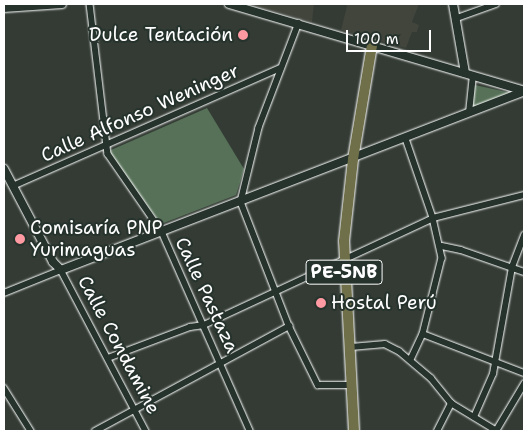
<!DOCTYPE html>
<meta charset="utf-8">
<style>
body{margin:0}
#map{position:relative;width:528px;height:435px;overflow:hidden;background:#333b34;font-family:"Shantell Sans",sans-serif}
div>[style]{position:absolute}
.built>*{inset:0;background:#42453c}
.green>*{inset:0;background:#567157}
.roads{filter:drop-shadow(0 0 1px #fff) drop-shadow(0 0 1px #fff)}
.street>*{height:5.5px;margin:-2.75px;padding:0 2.75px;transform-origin:2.75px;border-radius:2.75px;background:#26332d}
.secondary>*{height:8px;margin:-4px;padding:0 4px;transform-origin:4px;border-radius:4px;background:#26332d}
.highway>*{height:10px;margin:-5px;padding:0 5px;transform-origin:5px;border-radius:5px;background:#6f704a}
.dots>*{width:14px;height:14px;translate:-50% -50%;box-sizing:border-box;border:2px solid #26332d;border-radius:50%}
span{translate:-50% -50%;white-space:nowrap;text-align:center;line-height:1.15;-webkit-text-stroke:4px #26332d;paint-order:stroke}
.shield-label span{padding:1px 4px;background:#26332d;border:1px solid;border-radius:4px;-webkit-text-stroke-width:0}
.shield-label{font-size:18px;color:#fff;font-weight:700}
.poi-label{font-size:19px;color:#fff}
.right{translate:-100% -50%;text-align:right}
.left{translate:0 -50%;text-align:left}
.street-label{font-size:19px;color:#fff}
.frame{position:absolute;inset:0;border:5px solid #fff;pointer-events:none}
.scale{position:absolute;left:346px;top:30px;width:85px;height:22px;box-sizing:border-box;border:2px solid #fff;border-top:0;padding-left:6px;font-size:15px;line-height:18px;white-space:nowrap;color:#fff;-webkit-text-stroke:4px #26332d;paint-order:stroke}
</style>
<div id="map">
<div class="built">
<div style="clip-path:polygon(249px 4px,314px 4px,312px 22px)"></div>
<div style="clip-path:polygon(344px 4px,419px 4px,412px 22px,419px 25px,417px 32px,412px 32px,406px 48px,341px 30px,347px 6px)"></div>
</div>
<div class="green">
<div style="clip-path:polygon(475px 85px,511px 93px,472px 108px)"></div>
<div style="clip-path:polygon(207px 108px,244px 169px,236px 195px,161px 224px,110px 154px,111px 150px)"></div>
</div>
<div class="roads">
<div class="street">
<div style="left:90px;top:4px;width:151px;rotate:83.2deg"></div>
<div style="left:108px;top:154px;width:95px;rotate:55.3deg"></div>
<div style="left:162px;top:232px;width:218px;rotate:66.1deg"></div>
<div style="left:457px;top:18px;width:41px;rotate:-19.7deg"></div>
<div style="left:299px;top:23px;width:112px;rotate:110.9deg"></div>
<div style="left:259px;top:128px;width:76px;rotate:103.7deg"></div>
<div style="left:241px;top:202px;width:133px;rotate:68.8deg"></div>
<div style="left:289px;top:326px;width:66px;rotate:63.8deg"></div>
<div style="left:318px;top:385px;width:34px"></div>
<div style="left:469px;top:113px;width:37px;rotate:-84deg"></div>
<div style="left:406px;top:139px;width:83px;rotate:71.1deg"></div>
<div style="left:433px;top:218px;width:41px;rotate:77.3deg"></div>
<div style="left:442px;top:258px;width:78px;rotate:104deg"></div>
<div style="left:423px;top:334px;width:29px;rotate:115deg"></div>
<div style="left:13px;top:186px;width:292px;rotate:-23.8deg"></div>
<div style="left:442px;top:246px;width:19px;rotate:12deg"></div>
<div style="left:461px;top:250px;width:67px;rotate:19.2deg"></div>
<div style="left:4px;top:293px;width:61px;rotate:-22deg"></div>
<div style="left:61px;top:270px;width:182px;rotate:62.2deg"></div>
<div style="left:423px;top:334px;width:108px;rotate:21.1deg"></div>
<div style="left:351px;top:347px;width:34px;rotate:-5deg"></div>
<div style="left:385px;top:344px;width:16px;rotate:27deg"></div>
<div style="left:399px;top:351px;width:42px;rotate:40.2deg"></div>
<div style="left:431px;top:378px;width:32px;rotate:51deg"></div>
<div style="left:451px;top:403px;width:54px;rotate:31.3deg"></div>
<div style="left:108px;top:358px;width:88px;rotate:-20.7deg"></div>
<div style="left:190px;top:327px;width:14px;rotate:-8deg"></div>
<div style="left:204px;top:325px;width:253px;rotate:-25deg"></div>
<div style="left:433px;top:218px;width:94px;rotate:-14.2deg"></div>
<div style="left:4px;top:388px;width:51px;rotate:57.9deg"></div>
<div style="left:474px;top:417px;width:47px;rotate:-66.2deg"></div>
<div style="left:493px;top:374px;width:109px;rotate:-79.9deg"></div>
<div style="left:512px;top:267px;width:34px;rotate:-69deg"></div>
<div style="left:95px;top:431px;width:221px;rotate:-28.4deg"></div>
<div style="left:437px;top:431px;width:31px;rotate:-63deg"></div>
<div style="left:496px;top:431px;width:55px;rotate:-59.2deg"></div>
</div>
<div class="secondary">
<div style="left:229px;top:4px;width:308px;rotate:16.4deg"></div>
<div style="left:453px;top:4px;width:70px;rotate:80.1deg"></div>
<div style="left:4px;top:8px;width:58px;rotate:-3.9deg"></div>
<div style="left:4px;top:169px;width:105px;rotate:62.2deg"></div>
<div style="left:53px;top:262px;width:11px;rotate:45deg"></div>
<div style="left:61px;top:270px;width:496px;rotate:-21.1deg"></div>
</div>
<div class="highway">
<div style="left:354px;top:431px;width:190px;rotate:-93deg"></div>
<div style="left:344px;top:241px;width:82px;rotate:-83.7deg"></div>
<div style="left:353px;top:159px;width:116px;rotate:-80.5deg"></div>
</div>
</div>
<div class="dots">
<div style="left:243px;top:35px;background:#ff9aa2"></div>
<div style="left:20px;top:239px;background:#ff9aa2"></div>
<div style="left:321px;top:303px;background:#ff9aa2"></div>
</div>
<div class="shield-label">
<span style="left:344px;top:272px">PE-5NB</span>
</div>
<div class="poi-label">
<span class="right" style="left:233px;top:35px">Dulce Tentación</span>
<span class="left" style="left:30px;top:239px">Comisaría PNP<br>Yurimaguas</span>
<span class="left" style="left:331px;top:303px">Hostal Perú</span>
</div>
<div class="street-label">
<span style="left:140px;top:113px;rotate:-24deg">Calle Alfonso Weninger</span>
<span style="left:207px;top:295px;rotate:65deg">Calle Pastaza</span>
<span style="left:119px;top:345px;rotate:62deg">Calle Condamine</span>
</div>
<div class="frame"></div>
<div class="scale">100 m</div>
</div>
